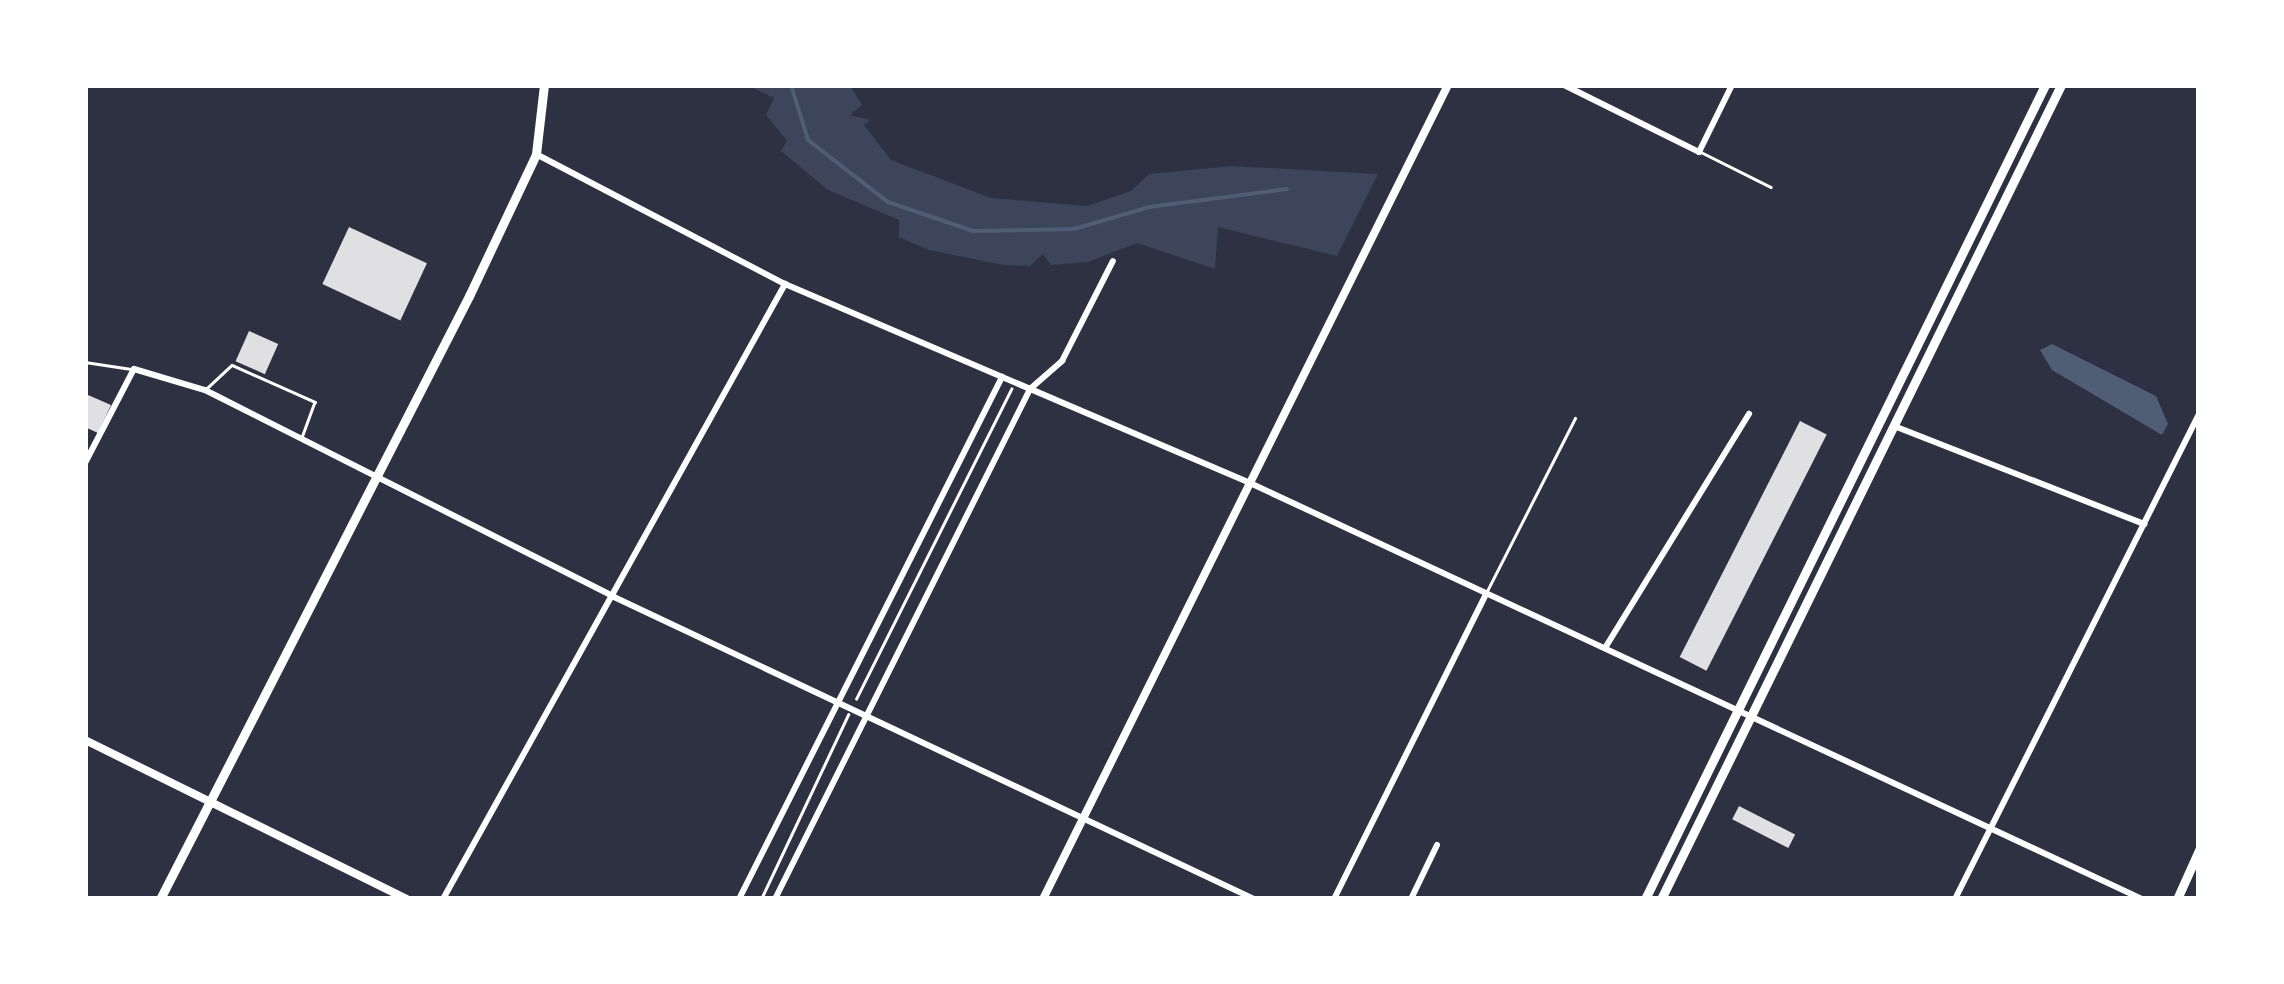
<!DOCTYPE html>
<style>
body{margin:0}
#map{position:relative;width:2284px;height:984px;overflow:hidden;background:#2d3142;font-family:Mulish,sans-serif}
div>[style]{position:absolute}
.green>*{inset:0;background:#3c4559}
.water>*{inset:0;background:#4f5d75}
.stream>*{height:4px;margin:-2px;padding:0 2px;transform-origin:2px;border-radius:2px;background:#4f5d75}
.building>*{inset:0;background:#e0e0e3;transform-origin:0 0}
.path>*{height:2.5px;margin:-1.25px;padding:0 1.25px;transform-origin:1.25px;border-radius:1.25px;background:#fff}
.service>*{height:2.5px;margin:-1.25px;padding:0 1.25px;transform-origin:1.25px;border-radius:1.25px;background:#fff}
.minor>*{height:6px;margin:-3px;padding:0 3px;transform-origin:3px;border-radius:3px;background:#fff}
.tertiary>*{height:8px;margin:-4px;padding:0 4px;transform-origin:4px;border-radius:4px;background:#fff}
.secondary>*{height:9px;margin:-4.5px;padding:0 4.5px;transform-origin:4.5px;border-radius:4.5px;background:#fff}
span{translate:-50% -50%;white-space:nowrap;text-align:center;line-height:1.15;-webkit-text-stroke:9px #fff;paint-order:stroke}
.frame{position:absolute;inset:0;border:88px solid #fff;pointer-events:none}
</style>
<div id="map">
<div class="green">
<div style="clip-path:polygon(747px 85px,850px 85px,862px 105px,850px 115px,870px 120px,864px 125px,891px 160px,991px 198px,1087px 206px,1131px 191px,1149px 174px,1231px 166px,1378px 174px,1337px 256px,1218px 227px,1215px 269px,1137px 243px,1088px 262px,1051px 265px,1043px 254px,1030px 266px,1003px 265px,929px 250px,899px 237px,899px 220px,828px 190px,781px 151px,787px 141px,766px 115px,774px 98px)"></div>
</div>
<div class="water">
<div style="clip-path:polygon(2052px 344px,2156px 396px,2168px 424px,2162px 435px,2052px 370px,2040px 350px)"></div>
</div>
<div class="stream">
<div style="left:791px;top:85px;width:58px;rotate:72.8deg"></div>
<div style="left:808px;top:140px;width:101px;rotate:37.8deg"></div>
<div style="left:888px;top:202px;width:90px;rotate:18.8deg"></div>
<div style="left:973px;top:231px;width:101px;rotate:-1.1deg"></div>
<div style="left:1074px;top:229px;width:78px;rotate:-16.3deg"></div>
<div style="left:1149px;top:207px;width:139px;rotate:-7.4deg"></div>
</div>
<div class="building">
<div style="left:349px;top:227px;width:86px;height:63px;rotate:25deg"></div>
<div style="left:249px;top:331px;width:32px;height:33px;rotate:24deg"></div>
<div style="clip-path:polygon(88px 395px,111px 405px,98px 433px,85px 427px)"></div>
<div style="left:1800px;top:421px;width:30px;height:265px;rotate:27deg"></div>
<div style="left:1739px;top:806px;width:63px;height:15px;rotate:27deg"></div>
</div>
<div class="path">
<div style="left:856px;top:699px;width:347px;rotate:-63.4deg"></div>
<div style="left:761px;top:899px;width:204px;rotate:-64.7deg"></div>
</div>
<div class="service">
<div style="left:1701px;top:152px;width:78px;rotate:26.6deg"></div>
<div style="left:85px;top:362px;width:48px;rotate:8.5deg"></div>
<div style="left:206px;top:389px;width:35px;rotate:-43deg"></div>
<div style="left:232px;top:365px;width:91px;rotate:24deg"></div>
<div style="left:315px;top:402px;width:38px;rotate:110deg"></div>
<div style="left:1486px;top:593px;width:196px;rotate:-63deg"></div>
</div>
<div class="minor">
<div style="left:1564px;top:85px;width:151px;rotate:26.4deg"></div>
<div style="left:1699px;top:152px;width:75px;rotate:-63.8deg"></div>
<div style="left:536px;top:154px;width:281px;rotate:27.6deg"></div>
<div style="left:785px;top:284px;width:506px;rotate:23.17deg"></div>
<div style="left:1250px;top:483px;width:984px;rotate:25deg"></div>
<div style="left:1894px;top:426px;width:269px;rotate:21.4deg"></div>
<div style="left:85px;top:463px;width:106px;rotate:-62.5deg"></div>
<div style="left:134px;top:369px;width:74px;rotate:16.5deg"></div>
<div style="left:205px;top:390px;width:458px;rotate:26.8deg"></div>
<div style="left:614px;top:597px;width:708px;rotate:25.26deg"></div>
<div style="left:1605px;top:648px;width:275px;rotate:-58.4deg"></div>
<div style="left:443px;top:899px;width:704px;rotate:-60.92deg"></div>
<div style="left:739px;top:899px;width:585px;rotate:-63.26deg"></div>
<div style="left:775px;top:899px;width:570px;rotate:-63.43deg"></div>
<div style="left:1030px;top:389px;width:43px;rotate:-41.2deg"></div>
<div style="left:1062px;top:361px;width:112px;rotate:-63deg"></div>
<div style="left:1334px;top:899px;width:341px;rotate:-63.5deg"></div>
<div style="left:1411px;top:899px;width:60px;rotate:-64.3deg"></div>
<div style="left:1955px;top:899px;width:543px;rotate:-63.29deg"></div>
</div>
<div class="tertiary">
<div style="left:85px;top:740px;width:359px;rotate:26.3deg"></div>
<div style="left:1043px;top:899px;width:909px;rotate:-63.55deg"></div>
</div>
<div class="secondary">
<div style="left:160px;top:899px;width:678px;rotate:-62.87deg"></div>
<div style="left:469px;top:296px;width:157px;rotate:-64.7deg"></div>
<div style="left:536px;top:154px;width:69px;rotate:-83.4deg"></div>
<div style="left:1645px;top:899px;width:907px;rotate:-63.83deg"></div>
<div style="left:1661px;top:899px;width:907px;rotate:-63.83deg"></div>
<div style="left:2177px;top:899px;width:54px;rotate:-65.8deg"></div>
</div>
<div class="frame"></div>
</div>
